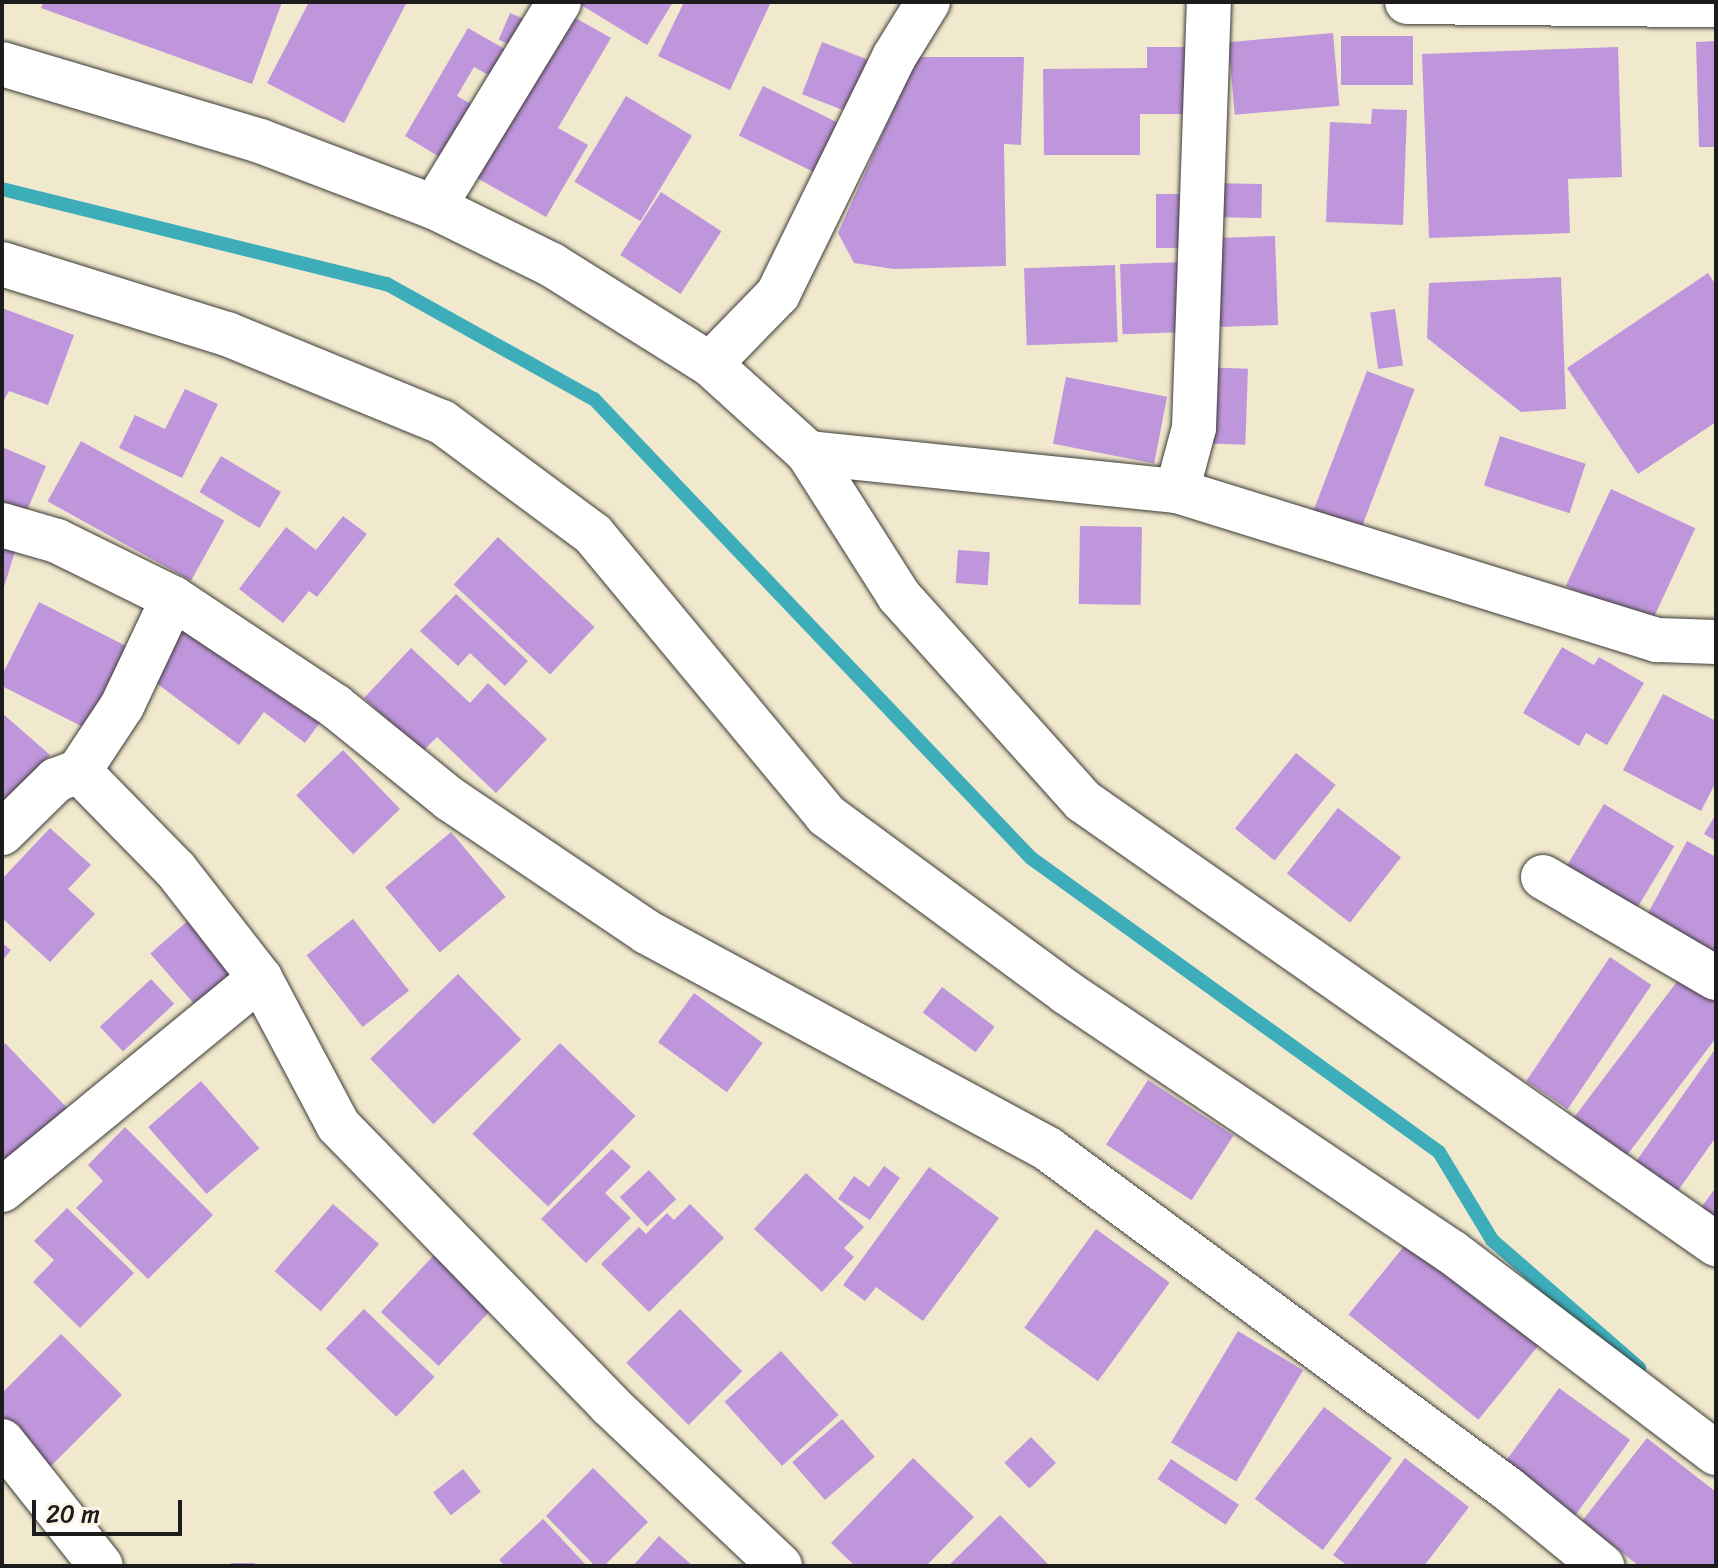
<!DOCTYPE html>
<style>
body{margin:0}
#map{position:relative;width:1718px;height:1568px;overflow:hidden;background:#f1e9cd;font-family:Sriracha,sans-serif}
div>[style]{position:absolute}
.stream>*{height:14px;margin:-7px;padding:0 7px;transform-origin:7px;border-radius:7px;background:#3dadba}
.building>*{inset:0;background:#bf96db;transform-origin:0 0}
.roads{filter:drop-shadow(0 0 2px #3c3b37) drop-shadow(0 0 2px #3c3b37)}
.minor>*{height:44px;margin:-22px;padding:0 22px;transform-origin:22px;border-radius:22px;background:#fff}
span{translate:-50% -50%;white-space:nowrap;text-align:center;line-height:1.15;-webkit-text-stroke:6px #fcf5e5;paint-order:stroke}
.frame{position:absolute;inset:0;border:4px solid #1c1c1c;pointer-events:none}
.scale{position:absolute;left:32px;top:1500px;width:150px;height:36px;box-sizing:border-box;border:4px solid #1c1c1c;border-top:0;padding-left:10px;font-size:24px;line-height:28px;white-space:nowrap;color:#1c1c1c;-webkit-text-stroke:6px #fcf5e5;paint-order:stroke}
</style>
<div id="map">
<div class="stream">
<div style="left:2px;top:189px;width:397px;rotate:13.9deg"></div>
<div style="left:387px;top:284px;width:237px;rotate:29.1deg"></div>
<div style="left:594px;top:399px;width:634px;rotate:46.41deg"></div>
<div style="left:1031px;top:858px;width:503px;rotate:35.78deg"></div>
<div style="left:1439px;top:1152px;width:103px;rotate:58.9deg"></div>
<div style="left:1492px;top:1240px;width:195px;rotate:41deg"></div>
</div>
<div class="building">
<div style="clip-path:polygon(43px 2px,282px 2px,252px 84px,41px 8px)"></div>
<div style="clip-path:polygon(309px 2px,407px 2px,344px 123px,267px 83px)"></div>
<div style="clip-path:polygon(576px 2px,673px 2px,647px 45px)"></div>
<div style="clip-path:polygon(684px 2px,771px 2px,730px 90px,658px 56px)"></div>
<div style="clip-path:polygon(565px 12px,611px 38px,558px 128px,588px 145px,546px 217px,470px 174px)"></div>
<div style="left:510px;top:13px;width:21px;height:29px;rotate:23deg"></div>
<div style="clip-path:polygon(468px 28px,517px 56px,501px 82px,474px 67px,457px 96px,478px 108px,446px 161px,405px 136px)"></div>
<div style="left:1333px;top:33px;width:73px;height:105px;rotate:85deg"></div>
<div style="left:1341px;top:36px;width:72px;height:49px"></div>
<div style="clip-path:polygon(1716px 41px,1716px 147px,1699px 147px,1696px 42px)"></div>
<div style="left:822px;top:42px;width:55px;height:56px;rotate:21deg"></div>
<div style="clip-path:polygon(1147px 47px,1192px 47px,1192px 88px,1183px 88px,1183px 114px,1140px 114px,1140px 155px,1044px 155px,1043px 69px,1147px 68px)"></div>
<div style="clip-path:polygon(1618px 47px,1622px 177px,1568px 179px,1570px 233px,1429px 238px,1422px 54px)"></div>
<div style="clip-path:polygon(917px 57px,1024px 57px,1021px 145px,1004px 144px,1006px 266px,894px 269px,854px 263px,838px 233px)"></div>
<div style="left:763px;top:86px;width:90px;height:55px;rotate:26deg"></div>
<div style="left:626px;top:96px;width:77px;height:100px;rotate:31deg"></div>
<div style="clip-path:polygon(1372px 109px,1407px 110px,1403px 225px,1326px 222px,1330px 122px,1371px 124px)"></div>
<div style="left:1205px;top:183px;width:57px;height:34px;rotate:1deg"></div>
<div style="left:661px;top:192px;width:72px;height:75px;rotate:33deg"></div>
<div style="left:1156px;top:194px;width:35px;height:54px"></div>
<div style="left:1275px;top:236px;width:89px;height:62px;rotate:88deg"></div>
<div style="left:1183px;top:262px;width:70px;height:63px;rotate:88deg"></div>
<div style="left:1115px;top:265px;width:77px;height:91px;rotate:88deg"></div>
<div style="clip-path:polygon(1708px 273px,1716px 285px,1716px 422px,1638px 474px,1567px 368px)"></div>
<div style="clip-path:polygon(1561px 277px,1566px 409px,1521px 412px,1427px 338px,1429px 283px)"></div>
<div style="clip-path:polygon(2px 308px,74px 335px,48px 405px,9px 391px,2px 404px)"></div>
<div style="left:1395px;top:309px;width:57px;height:25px;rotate:82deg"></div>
<div style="left:1198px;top:367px;width:50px;height:76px;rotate:2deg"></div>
<div style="left:1367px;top:371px;width:51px;height:156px;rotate:21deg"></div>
<div style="left:1066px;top:377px;width:103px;height:68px;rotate:11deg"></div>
<div style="clip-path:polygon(185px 389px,218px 404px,182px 478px,119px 448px,135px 415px,165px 429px)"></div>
<div style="left:1500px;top:436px;width:90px;height:52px;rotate:18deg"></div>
<div style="left:81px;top:441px;width:164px;height:69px;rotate:29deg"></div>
<div style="clip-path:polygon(2px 447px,46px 466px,23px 520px,2px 511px)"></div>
<div style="left:221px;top:456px;width:70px;height:42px;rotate:31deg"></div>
<div style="left:1611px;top:489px;width:93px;height:107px;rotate:25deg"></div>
<div style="clip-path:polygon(343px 516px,367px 534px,317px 597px,309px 591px,283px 623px,239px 589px,286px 527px,316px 550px)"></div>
<div style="left:1080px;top:526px;width:62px;height:78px;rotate:1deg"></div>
<div style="left:498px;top:537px;width:132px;height:65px;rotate:43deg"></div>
<div style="clip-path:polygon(2px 540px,17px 545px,3px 590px,2px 590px)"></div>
<div style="left:958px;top:550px;width:32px;height:33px;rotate:4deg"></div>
<div style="clip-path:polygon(456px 594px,528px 661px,505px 686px,470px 653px,458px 666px,420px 631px)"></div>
<div style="clip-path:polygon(39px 602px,130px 648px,89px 730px,2px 686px,2px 675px)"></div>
<div style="clip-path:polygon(189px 621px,321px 721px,305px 743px,264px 712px,239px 745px,147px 676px)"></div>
<div style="clip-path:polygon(1562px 647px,1594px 665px,1599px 657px,1644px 683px,1607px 745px,1586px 733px,1579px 746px,1523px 713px)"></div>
<div style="clip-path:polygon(411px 648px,470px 703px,488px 683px,547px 739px,496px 793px,437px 737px,422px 752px,364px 698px)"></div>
<div style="clip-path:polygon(1663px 694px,1716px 721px,1716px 782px,1701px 811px,1623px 770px)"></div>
<div style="clip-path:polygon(2px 713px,50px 755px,2px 811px)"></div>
<div style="left:343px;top:750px;width:82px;height:65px;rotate:46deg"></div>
<div style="left:1296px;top:753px;width:51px;height:97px;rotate:39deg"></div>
<div style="left:1604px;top:804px;width:82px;height:78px;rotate:31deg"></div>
<div style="left:1338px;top:808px;width:80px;height:83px;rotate:38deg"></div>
<div style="clip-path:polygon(1716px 814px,1716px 841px,1704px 834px)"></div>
<div style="clip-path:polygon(50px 828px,91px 865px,68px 889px,95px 914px,50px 962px,2px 918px,2px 879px)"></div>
<div style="left:451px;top:832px;width:85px;height:86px;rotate:50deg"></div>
<div style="clip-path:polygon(1687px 841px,1716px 857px,1715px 954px,1646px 917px)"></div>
<div style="left:191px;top:918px;width:73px;height:54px;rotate:49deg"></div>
<div style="left:353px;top:919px;width:91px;height:59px;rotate:52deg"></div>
<div style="clip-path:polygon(2px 943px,11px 950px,2px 961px)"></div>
<div style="left:1610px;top:957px;width:50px;height:150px;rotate:34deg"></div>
<div style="left:458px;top:974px;width:91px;height:122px;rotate:46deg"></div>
<div style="clip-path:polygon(1682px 975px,1716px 1001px,1716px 1038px,1624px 1159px,1572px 1120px)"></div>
<div style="left:151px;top:979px;width:34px;height:70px;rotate:47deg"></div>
<div style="left:942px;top:987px;width:66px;height:32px;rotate:37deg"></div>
<div style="left:694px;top:993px;width:85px;height:61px;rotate:36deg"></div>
<div style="clip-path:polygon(5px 1043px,71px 1112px,2px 1162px,2px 1047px)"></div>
<div style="left:560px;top:1043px;width:105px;height:126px;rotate:44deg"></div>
<div style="clip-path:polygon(1716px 1048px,1716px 1137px,1670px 1202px,1628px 1173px)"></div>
<div style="left:1148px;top:1080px;width:102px;height:77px;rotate:33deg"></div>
<div style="left:201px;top:1081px;width:89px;height:70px;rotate:49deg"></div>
<div style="clip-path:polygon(125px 1127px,213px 1215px,148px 1279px,76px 1208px,103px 1181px,88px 1165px)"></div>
<div style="clip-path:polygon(612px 1149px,631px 1167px,605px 1193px,631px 1218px,586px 1263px,541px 1219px)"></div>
<div style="clip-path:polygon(884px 1166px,900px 1178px,870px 1220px,838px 1199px,854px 1176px,869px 1187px)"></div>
<div style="clip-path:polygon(929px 1167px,999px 1218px,923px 1321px,876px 1287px,865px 1301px,843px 1285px)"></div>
<div style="left:649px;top:1170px;width:40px;height:40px;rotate:47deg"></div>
<div style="clip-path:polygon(806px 1173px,864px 1227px,844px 1248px,854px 1257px,822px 1292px,754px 1229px)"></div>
<div style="clip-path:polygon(1716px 1187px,1716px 1218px,1701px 1208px)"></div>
<div style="left:333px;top:1204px;width:61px;height:89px;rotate:41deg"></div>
<div style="clip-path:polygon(690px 1204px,724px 1238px,649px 1312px,601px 1264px,639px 1227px,646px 1234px,667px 1213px,674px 1220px)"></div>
<div style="clip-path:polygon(67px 1208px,134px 1273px,80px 1328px,33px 1282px,54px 1260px,34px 1241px)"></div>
<div style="left:1096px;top:1229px;width:91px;height:122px;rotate:36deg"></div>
<div style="left:1409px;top:1240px;width:167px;height:96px;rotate:39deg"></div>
<div style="left:434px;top:1255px;width:79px;height:78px;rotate:43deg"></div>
<div style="left:364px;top:1309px;width:98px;height:55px;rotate:44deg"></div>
<div style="left:680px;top:1309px;width:88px;height:76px;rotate:45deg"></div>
<div style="left:1238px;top:1331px;width:76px;height:130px;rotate:31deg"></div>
<div style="clip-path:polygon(61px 1334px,122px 1395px,49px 1468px,2px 1421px,2px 1393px)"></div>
<div style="left:781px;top:1351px;width:86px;height:76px;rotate:48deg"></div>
<div style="left:1559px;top:1388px;width:88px;height:95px;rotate:36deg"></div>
<div style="left:1324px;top:1407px;width:85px;height:115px;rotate:37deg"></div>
<div style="left:842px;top:1419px;width:50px;height:66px;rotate:49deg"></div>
<div style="left:1031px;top:1437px;width:36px;height:37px;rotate:46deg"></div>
<div style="clip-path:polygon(1647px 1438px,1716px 1492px,1716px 1566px,1639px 1566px,1582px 1521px)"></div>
<div style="clip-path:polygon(913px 1458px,974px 1517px,926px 1566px,855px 1566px,831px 1543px)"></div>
<div style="clip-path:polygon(1405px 1458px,1469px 1507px,1424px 1566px,1348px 1566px,1333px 1555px)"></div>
<div style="left:1171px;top:1459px;width:82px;height:24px;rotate:34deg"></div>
<div style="clip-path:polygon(593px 1468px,648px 1522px,604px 1566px,595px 1566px,546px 1516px)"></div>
<div style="left:463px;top:1469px;width:29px;height:38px;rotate:52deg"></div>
<div style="clip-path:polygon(1000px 1515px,1050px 1566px,948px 1566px)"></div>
<div style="clip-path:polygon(543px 1519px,587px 1566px,505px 1566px,499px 1560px)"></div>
<div style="clip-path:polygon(659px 1536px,693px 1566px,633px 1566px)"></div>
<div style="left:231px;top:1563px;width:24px;height:3px"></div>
</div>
<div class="roads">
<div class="minor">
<div style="left:1407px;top:2px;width:309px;rotate:0.6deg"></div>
<div style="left:2px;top:64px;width:269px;rotate:16.6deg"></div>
<div style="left:260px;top:141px;width:186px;rotate:20.8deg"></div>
<div style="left:434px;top:207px;width:131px;rotate:26.2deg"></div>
<div style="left:552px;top:265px;width:186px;rotate:32.1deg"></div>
<div style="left:710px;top:364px;width:132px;rotate:42.2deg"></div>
<div style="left:808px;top:453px;width:169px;rotate:57.5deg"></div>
<div style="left:899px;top:596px;width:275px;rotate:48.1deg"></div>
<div style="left:1083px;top:801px;width:773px;rotate:34.99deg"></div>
<div style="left:434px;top:207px;width:240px;rotate:-58.6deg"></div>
<div style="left:2px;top:264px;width:236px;rotate:17.3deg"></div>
<div style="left:227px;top:334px;width:232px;rotate:22.3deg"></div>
<div style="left:442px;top:422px;width:188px;rotate:36.6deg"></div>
<div style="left:593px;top:534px;width:365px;rotate:50.3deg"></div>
<div style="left:826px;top:815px;width:298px;rotate:36.4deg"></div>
<div style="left:1066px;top:992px;width:465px;rotate:34deg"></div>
<div style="left:1452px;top:1252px;width:332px;rotate:37.3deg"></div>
<div style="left:710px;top:364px;width:98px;rotate:-45.8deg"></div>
<div style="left:778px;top:294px;width:264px;rotate:-63.9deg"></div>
<div style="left:894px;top:57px;width:65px;rotate:-58.3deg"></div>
<div style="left:808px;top:453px;width:371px;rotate:5.9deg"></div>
<div style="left:1177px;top:491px;width:503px;rotate:17.25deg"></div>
<div style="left:1657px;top:640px;width:59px;rotate:1.9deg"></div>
<div style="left:1177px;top:491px;width:65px;rotate:-74.9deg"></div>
<div style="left:1194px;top:428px;width:426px;rotate:-88deg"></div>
<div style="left:2px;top:525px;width:57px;rotate:16.2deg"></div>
<div style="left:57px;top:541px;width:129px;rotate:26.2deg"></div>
<div style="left:173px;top:598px;width:195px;rotate:33.7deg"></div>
<div style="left:335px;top:706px;width:148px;rotate:39deg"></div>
<div style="left:450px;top:799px;width:238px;rotate:34deg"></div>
<div style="left:647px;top:932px;width:456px;rotate:28.4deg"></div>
<div style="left:1048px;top:1149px;width:572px;rotate:36.47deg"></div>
<div style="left:1508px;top:1489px;width:122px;rotate:39.3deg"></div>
<div style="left:79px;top:771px;width:139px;rotate:45.6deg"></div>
<div style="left:176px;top:870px;width:137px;rotate:52.1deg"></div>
<div style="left:260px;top:978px;width:166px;rotate:62deg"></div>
<div style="left:338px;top:1125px;width:390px;rotate:45.8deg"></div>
<div style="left:610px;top:1405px;width:234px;rotate:43.4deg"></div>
<div style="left:2px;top:833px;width:76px;rotate:-44.5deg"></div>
<div style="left:56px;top:780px;width:25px;rotate:-21deg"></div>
<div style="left:79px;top:771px;width:78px;rotate:-56.5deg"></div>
<div style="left:122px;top:706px;width:119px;rotate:-64.7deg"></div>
<div style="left:1543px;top:877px;width:200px;rotate:30.3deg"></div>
<div style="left:2px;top:1190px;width:334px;rotate:-39.4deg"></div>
<div style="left:2px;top:1441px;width:159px;rotate:51.6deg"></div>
</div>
</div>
<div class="frame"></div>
<div class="scale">20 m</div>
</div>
